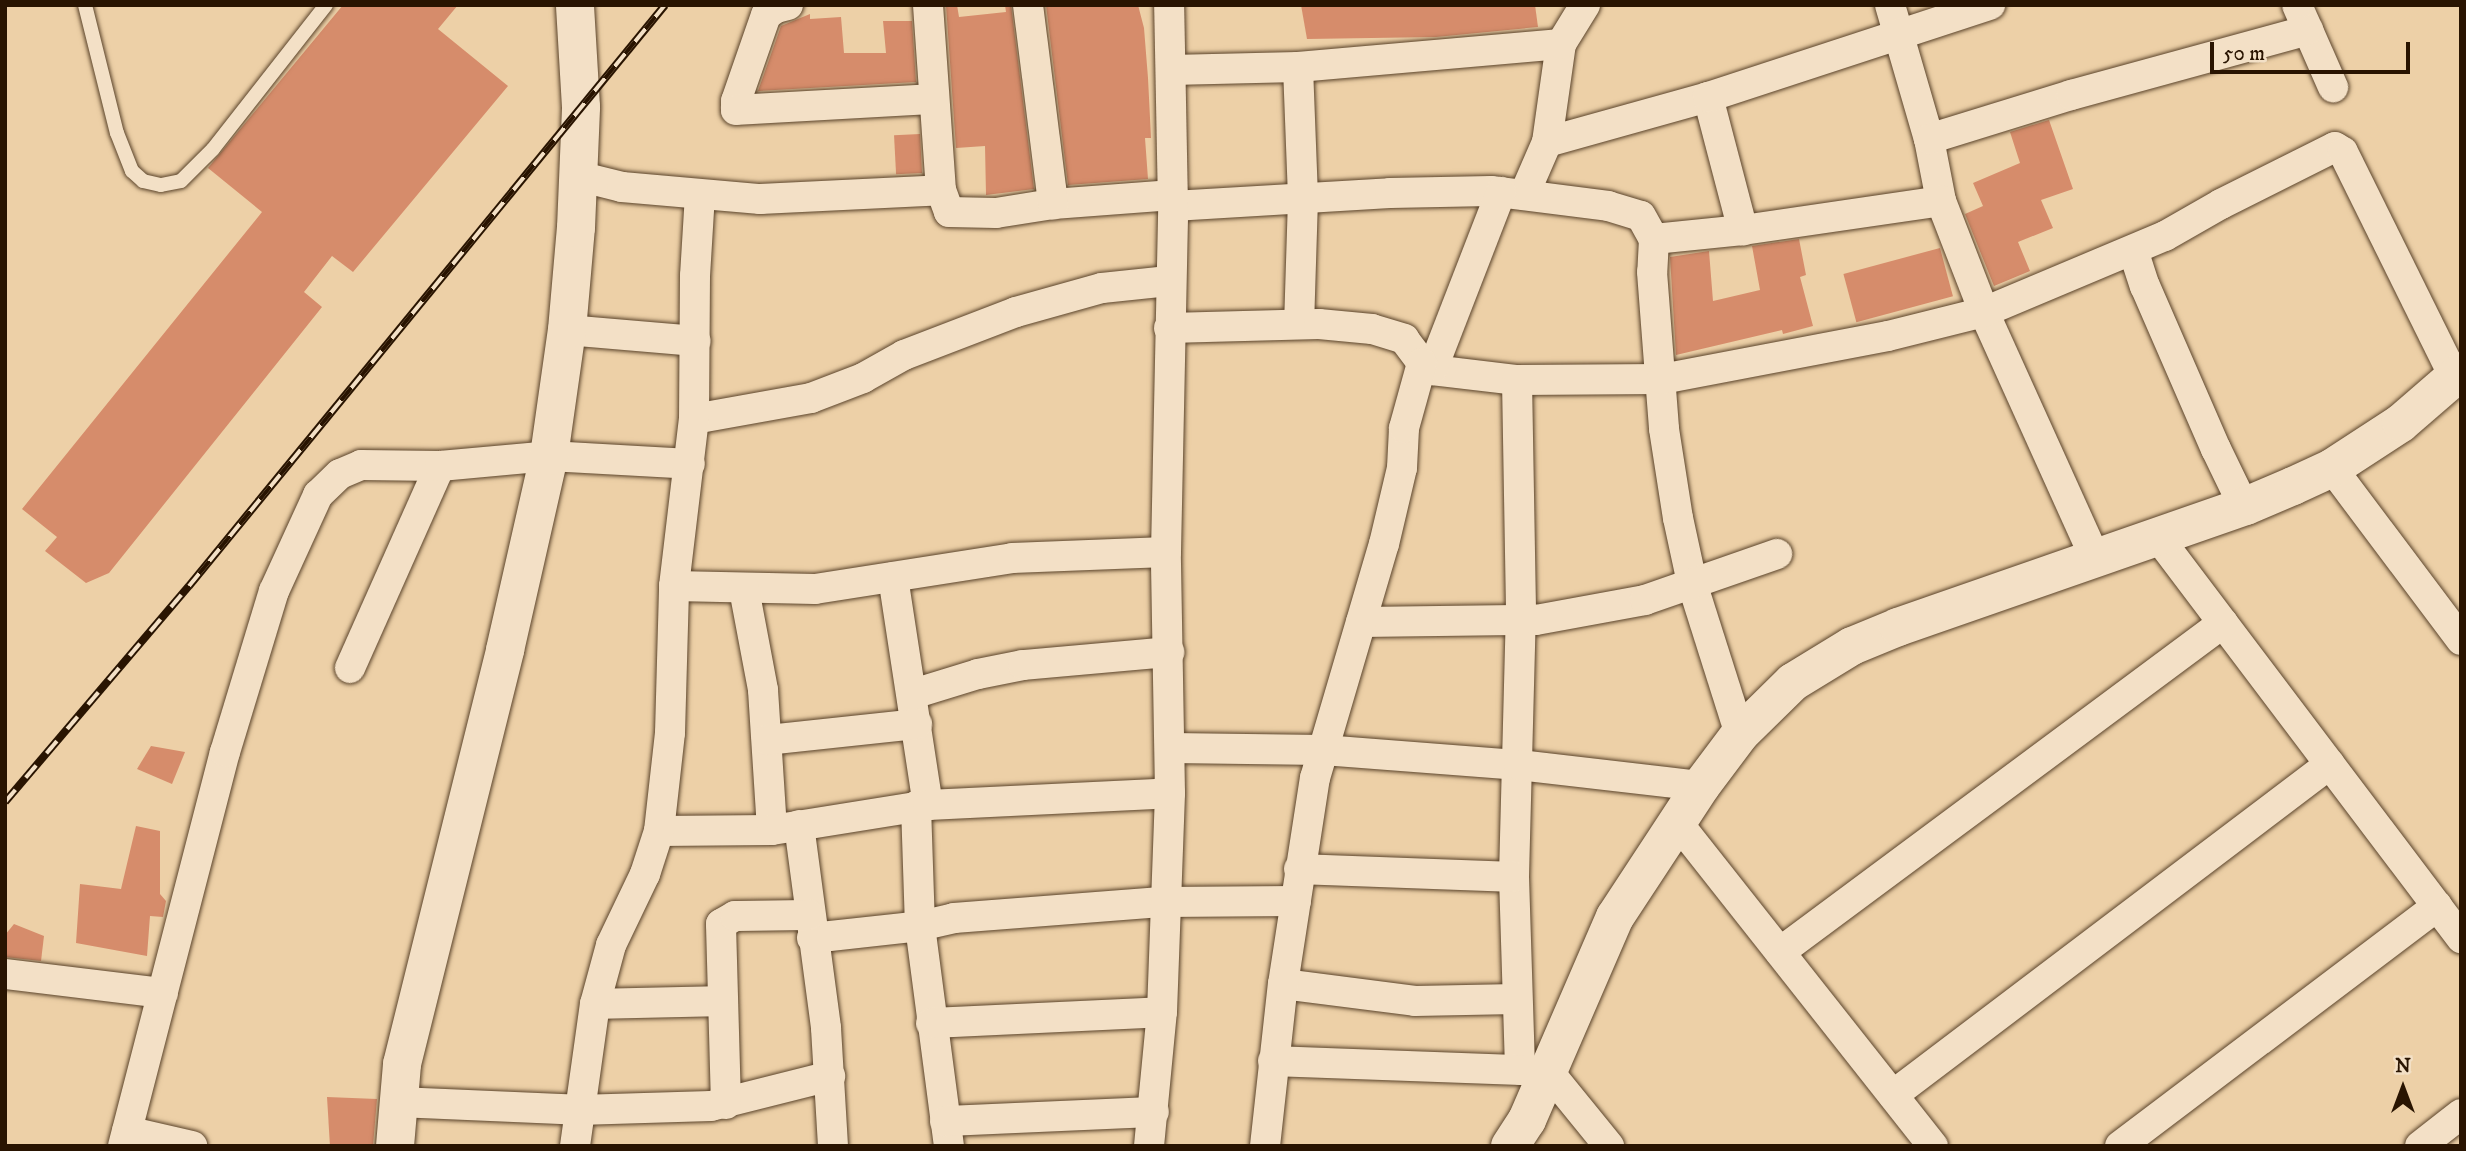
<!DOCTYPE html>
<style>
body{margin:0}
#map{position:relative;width:2466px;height:1151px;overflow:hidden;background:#edd0a7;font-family:"IM FELL DW Pica",serif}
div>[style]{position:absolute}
.building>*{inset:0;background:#d68c6b;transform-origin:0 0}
.roads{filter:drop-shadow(0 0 2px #5a432a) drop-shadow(0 0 2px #5a432a)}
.service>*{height:14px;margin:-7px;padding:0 7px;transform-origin:7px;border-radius:7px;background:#f3e0c6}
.minor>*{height:30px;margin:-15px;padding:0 15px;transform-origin:15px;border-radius:15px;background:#f3e0c6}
.secondary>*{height:38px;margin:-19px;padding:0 19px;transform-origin:19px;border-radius:19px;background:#f3e0c6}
.rail>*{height:8px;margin-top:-4px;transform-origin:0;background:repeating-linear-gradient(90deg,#f3e0c6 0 16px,#291401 0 32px);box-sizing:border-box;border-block:2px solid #291401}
span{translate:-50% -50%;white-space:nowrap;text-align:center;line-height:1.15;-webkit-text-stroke:7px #f3e0c6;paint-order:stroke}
.frame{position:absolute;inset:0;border:7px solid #291401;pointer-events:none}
.north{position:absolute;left:2368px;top:1053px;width:70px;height:70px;-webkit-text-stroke:5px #f3e0c6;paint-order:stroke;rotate:0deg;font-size:19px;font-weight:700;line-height:28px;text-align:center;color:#291401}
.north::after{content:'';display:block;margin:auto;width:24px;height:32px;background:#291401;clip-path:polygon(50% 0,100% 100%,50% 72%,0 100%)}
.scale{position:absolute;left:2210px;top:42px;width:200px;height:32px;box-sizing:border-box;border:4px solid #291401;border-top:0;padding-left:9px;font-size:21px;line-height:24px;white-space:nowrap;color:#291401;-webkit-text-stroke:5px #f3e0c6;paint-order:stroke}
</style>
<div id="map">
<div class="building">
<div style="clip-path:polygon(343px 5px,458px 5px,438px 29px,508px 86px,353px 272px,332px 256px,304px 292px,322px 307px,109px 573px,86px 583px,45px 551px,57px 537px,22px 509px,262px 212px,208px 168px)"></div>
<div style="clip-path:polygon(946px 5px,957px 5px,959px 17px,1006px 12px,1005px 5px,1011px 5px,1034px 189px,986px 195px,985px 146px,956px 148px)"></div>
<div style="clip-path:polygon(1046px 5px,1138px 5px,1144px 28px,1148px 78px,1151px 138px,1145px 138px,1148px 179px,1068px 185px)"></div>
<div style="clip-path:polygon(1301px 5px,1535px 5px,1538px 27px,1436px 37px,1307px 39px)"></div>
<div style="clip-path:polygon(810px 14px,810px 19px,841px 17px,844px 53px,886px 53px,883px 21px,912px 21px,916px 82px,758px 91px,781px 26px)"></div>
<div style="clip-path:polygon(2049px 120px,2073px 189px,2041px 200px,2053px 228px,2018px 242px,2030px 271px,1994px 286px,1965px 214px,1983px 206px,1973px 183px,2020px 163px,2010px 132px)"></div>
<div style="left:920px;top:134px;width:39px;height:26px;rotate:87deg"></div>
<div style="clip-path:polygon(1799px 239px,1806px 275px,1800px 277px,1813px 326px,1783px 334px,1782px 330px,1676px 355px,1670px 257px,1709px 251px,1713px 301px,1760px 290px,1752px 246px)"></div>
<div style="left:1940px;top:248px;width:50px;height:100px;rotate:75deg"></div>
<div style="clip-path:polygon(151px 746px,185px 752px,172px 784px,137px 769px)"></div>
<div style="clip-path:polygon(136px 826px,160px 831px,160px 894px,166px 901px,163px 917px,150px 916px,147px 956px,76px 943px,80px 884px,121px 889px)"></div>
<div style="clip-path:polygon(14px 924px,44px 936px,41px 961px,5px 957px,5px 935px)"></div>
<div style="clip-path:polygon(327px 1097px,377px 1099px,373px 1146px,330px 1146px)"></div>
</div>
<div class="roads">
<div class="service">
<div style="left:85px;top:5px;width:132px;rotate:76deg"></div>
<div style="left:117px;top:133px;width:41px;rotate:68.5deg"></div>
<div style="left:132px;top:171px;width:15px;rotate:42deg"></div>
<div style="left:143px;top:181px;width:18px;rotate:13deg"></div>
<div style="left:161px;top:185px;width:20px;rotate:-11deg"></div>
<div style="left:181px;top:181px;width:45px;rotate:-45deg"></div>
<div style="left:213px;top:149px;width:183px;rotate:-51.9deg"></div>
</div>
<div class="minor">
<div style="left:788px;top:5px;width:12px;rotate:166deg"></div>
<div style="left:776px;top:8px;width:12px;rotate:145deg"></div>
<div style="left:766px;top:15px;width:91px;rotate:109.2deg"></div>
<div style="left:736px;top:101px;width:9px;rotate:90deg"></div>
<div style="left:736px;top:110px;width:198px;rotate:-3.2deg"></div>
<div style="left:928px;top:5px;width:185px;rotate:86deg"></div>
<div style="left:941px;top:190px;width:23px;rotate:70deg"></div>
<div style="left:949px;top:212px;width:47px;rotate:1.2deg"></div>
<div style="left:996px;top:213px;width:58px;rotate:-9deg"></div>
<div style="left:1053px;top:204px;width:120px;rotate:-4.3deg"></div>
<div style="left:1028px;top:5px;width:201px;rotate:82.8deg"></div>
<div style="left:1890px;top:5px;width:140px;rotate:73.8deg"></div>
<div style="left:1929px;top:139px;width:63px;rotate:79deg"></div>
<div style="left:1941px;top:201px;width:119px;rotate:68.8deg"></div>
<div style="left:1984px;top:312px;width:270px;rotate:65.7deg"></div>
<div style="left:2297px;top:5px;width:90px;rotate:66.3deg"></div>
<div style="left:1298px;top:67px;width:132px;rotate:87.8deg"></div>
<div style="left:1303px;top:199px;width:125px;rotate:91.8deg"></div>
<div style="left:1171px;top:70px;width:127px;rotate:-1.4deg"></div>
<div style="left:1298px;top:67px;width:264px;rotate:-5deg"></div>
<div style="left:1708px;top:97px;width:138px;rotate:75.3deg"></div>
<div style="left:1929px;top:139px;width:149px;rotate:-17.2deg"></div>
<div style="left:2071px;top:95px;width:246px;rotate:-15.3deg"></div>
<div style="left:1547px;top:142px;width:167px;rotate:-15.6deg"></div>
<div style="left:1708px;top:97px;width:297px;rotate:-18.1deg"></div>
<div style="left:578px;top:176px;width:45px;rotate:14deg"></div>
<div style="left:622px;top:187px;width:139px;rotate:5deg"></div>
<div style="left:760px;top:199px;width:181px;rotate:-2.8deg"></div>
<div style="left:1524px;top:195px;width:58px;rotate:-66.5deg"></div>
<div style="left:1547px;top:142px;width:99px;rotate:-81.9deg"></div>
<div style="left:1561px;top:44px;width:46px;rotate:-58.4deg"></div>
<div style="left:1173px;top:206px;width:217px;rotate:-3.4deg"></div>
<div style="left:1390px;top:193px;width:101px;rotate:-1.1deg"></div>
<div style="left:1491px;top:191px;width:118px;rotate:7.3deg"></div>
<div style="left:1608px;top:206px;width:34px;rotate:17deg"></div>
<div style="left:1641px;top:216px;width:26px;rotate:61deg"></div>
<div style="left:1654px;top:239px;width:33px;rotate:93deg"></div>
<div style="left:1652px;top:272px;width:157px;rotate:85.6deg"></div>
<div style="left:1664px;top:429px;width:90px;rotate:81.1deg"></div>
<div style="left:1678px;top:518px;width:66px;rotate:77.8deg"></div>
<div style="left:1692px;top:583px;width:158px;rotate:72.4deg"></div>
<div style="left:1654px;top:239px;width:89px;rotate:-5.8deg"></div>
<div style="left:1743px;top:230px;width:200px;rotate:-8.3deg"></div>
<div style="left:2133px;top:250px;width:38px;rotate:72deg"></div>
<div style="left:2145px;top:286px;width:178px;rotate:66.5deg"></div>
<div style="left:2216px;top:449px;width:64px;rotate:64.2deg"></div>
<div style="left:1169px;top:328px;width:150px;rotate:-1.5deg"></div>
<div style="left:1319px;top:324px;width:53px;rotate:5.4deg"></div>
<div style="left:1372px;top:329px;width:34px;rotate:17deg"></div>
<div style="left:1404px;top:339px;width:30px;rotate:53deg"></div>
<div style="left:1422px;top:363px;width:12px;rotate:35deg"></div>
<div style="left:1432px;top:370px;width:86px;rotate:6.7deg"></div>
<div style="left:1517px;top:380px;width:145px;rotate:-0.4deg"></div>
<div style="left:1662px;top:379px;width:230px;rotate:-10.8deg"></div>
<div style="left:1888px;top:336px;width:99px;rotate:-14deg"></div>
<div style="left:1984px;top:312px;width:196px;rotate:-22.8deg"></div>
<div style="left:2165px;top:236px;width:64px;rotate:-29.7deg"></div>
<div style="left:2221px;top:204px;width:127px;rotate:-26.6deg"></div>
<div style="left:2335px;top:147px;width:9px;rotate:32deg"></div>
<div style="left:2343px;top:152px;width:251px;rotate:63.7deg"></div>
<div style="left:567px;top:330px;width:129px;rotate:4.9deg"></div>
<div style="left:1432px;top:370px;width:191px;rotate:-68.8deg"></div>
<div style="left:1517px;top:380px;width:229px;rotate:89deg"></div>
<div style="left:1521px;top:609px;width:268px;rotate:91.5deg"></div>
<div style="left:1514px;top:877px;width:193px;rotate:88.2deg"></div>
<div style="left:694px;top:419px;width:119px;rotate:-10.2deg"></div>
<div style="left:811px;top:398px;width:56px;rotate:-21deg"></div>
<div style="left:863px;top:378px;width:47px;rotate:-29.3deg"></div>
<div style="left:904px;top:355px;width:120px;rotate:-21deg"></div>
<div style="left:1016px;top:312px;width:89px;rotate:-15.6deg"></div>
<div style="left:1102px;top:288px;width:67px;rotate:-6deg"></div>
<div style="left:2332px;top:468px;width:215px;rotate:53.1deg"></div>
<div style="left:2158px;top:537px;width:503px;rotate:52.92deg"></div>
<div style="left:893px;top:577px;width:231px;rotate:81.3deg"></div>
<div style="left:674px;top:586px;width:141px;rotate:1.2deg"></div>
<div style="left:815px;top:589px;width:199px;rotate:-8.9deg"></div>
<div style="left:1012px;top:558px;width:154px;rotate:-2.2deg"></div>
<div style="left:744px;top:589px;width:103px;rotate:79.3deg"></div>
<div style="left:763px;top:690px;width:140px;rotate:86.3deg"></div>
<div style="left:1361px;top:622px;width:175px;rotate:-0.7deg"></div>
<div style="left:1536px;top:620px;width:111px;rotate:-10.4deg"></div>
<div style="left:1645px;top:600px;width:140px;rotate:-19.2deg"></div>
<div style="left:350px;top:668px;width:221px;rotate:-66deg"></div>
<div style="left:913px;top:694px;width:68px;rotate:-17.1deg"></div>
<div style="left:978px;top:674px;width:46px;rotate:-11.3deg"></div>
<div style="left:1023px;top:665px;width:147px;rotate:-5.1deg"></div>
<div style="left:767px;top:740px;width:151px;rotate:-6.1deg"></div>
<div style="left:1171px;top:748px;width:152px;rotate:0.8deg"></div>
<div style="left:1323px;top:750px;width:197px;rotate:4.4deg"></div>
<div style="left:1519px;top:765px;width:183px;rotate:6.6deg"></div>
<div style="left:916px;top:806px;width:120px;rotate:88.1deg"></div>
<div style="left:920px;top:926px;width:222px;rotate:82.5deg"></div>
<div style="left:1677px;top:822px;width:413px;rotate:51.7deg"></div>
<div style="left:799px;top:825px;width:205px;rotate:82.4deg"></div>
<div style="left:826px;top:1028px;width:118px;rotate:86.6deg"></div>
<div style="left:659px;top:831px;width:113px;rotate:-0.5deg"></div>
<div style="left:772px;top:830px;width:158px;rotate:-9.1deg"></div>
<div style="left:928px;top:805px;width:242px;rotate:-2.8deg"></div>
<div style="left:1299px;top:869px;width:215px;rotate:2.1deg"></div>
<div style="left:812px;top:938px;width:109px;rotate:-6.3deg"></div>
<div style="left:920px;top:926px;width:35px;rotate:-13deg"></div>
<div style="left:954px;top:918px;width:211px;rotate:-4.4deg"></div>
<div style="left:1164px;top:902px;width:132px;rotate:-0.4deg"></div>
<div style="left:1780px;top:952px;width:552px;rotate:-36.6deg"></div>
<div style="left:5px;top:974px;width:159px;rotate:6.9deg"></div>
<div style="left:1283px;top:984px;width:133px;rotate:7.3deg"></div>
<div style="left:1415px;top:1001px;width:102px;rotate:-1.1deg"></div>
<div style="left:595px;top:1004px;width:128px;rotate:-1.3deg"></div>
<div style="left:931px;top:1023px;width:231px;rotate:-2.7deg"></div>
<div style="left:1273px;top:1061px;width:275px;rotate:2.1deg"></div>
<div style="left:1548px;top:1071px;width:97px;rotate:50.9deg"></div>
<div style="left:1893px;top:1095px;width:548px;rotate:-37.14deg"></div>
<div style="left:398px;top:1102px;width:180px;rotate:2.5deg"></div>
<div style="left:578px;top:1110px;width:133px;rotate:-1.7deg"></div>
<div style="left:711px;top:1106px;width:123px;rotate:-14.1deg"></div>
<div style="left:726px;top:1104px;width:180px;rotate:-91.6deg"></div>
<div style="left:721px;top:924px;width:16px;rotate:-30deg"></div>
<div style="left:735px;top:916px;width:74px;rotate:-0.8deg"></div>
<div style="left:945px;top:1121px;width:209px;rotate:-2.5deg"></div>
<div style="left:127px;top:1131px;width:67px;rotate:13deg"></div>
<div style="left:123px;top:1146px;width:407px;rotate:-75.5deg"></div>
<div style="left:225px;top:752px;width:168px;rotate:-73.1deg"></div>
<div style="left:274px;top:591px;width:106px;rotate:-65.4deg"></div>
<div style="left:318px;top:495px;width:30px;rotate:-44deg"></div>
<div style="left:340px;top:474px;width:23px;rotate:-23deg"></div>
<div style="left:361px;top:465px;width:79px;rotate:0.7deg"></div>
<div style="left:440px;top:466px;width:109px;rotate:-5.2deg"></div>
<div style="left:549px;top:456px;width:141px;rotate:3.2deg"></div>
<div style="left:575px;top:1146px;width:143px;rotate:-82deg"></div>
<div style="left:595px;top:1004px;width:61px;rotate:-74.8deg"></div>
<div style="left:611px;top:945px;width:79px;rotate:-64.4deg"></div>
<div style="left:645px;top:874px;width:45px;rotate:-72deg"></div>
<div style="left:659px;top:831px;width:99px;rotate:-83.6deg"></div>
<div style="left:670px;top:733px;width:147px;rotate:-88.4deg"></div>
<div style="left:674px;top:586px;width:168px;rotate:-83.2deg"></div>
<div style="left:694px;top:419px;width:143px;rotate:-89.6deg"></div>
<div style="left:695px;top:276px;width:81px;rotate:-86.5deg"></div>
<div style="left:1149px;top:1146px;width:135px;rotate:-84.5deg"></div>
<div style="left:1162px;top:1012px;width:219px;rotate:-87.9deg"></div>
<div style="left:1170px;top:793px;width:241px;rotate:-91deg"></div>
<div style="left:1166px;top:552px;width:346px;rotate:-88.8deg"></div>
<div style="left:1173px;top:206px;width:201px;rotate:-91.1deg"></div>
<div style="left:1265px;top:1146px;width:163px;rotate:-83.7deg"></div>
<div style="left:1283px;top:984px;width:208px;rotate:-81.2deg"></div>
<div style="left:1315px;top:778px;width:244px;rotate:-73.6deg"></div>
<div style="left:1384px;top:544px;width:78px;rotate:-76.7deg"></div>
<div style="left:1402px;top:468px;width:40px;rotate:-87.1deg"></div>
<div style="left:1404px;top:428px;width:67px;rotate:-74.5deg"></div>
<div style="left:2120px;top:1146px;width:398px;rotate:-37.1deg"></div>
<div style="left:2420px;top:1146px;width:52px;rotate:-38deg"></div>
</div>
<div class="secondary">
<div style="left:395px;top:1146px;width:82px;rotate:-85.1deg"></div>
<div style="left:402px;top:1064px;width:427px;rotate:-76deg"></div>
<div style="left:505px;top:650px;width:199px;rotate:-77.2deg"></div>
<div style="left:549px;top:456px;width:127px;rotate:-81.9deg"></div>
<div style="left:567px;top:330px;width:102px;rotate:-85deg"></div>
<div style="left:576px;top:228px;width:121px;rotate:-87.6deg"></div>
<div style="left:581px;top:107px;width:102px;rotate:-93.4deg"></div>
<div style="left:1510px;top:1146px;width:31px;rotate:-57deg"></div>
<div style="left:1527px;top:1120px;width:221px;rotate:-66.6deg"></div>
<div style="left:1615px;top:917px;width:157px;rotate:-56.7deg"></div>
<div style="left:1701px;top:786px;width:65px;rotate:-53.1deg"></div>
<div style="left:1740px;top:734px;width:74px;rotate:-44.5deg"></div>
<div style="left:1793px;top:682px;width:69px;rotate:-31.4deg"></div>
<div style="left:1852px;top:646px;width:50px;rotate:-22.4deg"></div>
<div style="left:1898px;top:627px;width:368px;rotate:-19.2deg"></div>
<div style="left:2246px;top:506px;width:51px;rotate:-23.1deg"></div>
<div style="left:2293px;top:486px;width:43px;rotate:-24.8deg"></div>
<div style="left:2332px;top:468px;width:82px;rotate:-33.1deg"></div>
<div style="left:2401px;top:423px;width:79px;rotate:-40.9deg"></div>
</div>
</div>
<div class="rail">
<div style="left:5px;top:802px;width:284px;rotate:-49.6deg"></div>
<div style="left:189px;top:586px;width:751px;rotate:-50.67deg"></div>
</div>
<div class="frame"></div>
<div class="north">N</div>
<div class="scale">50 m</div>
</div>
